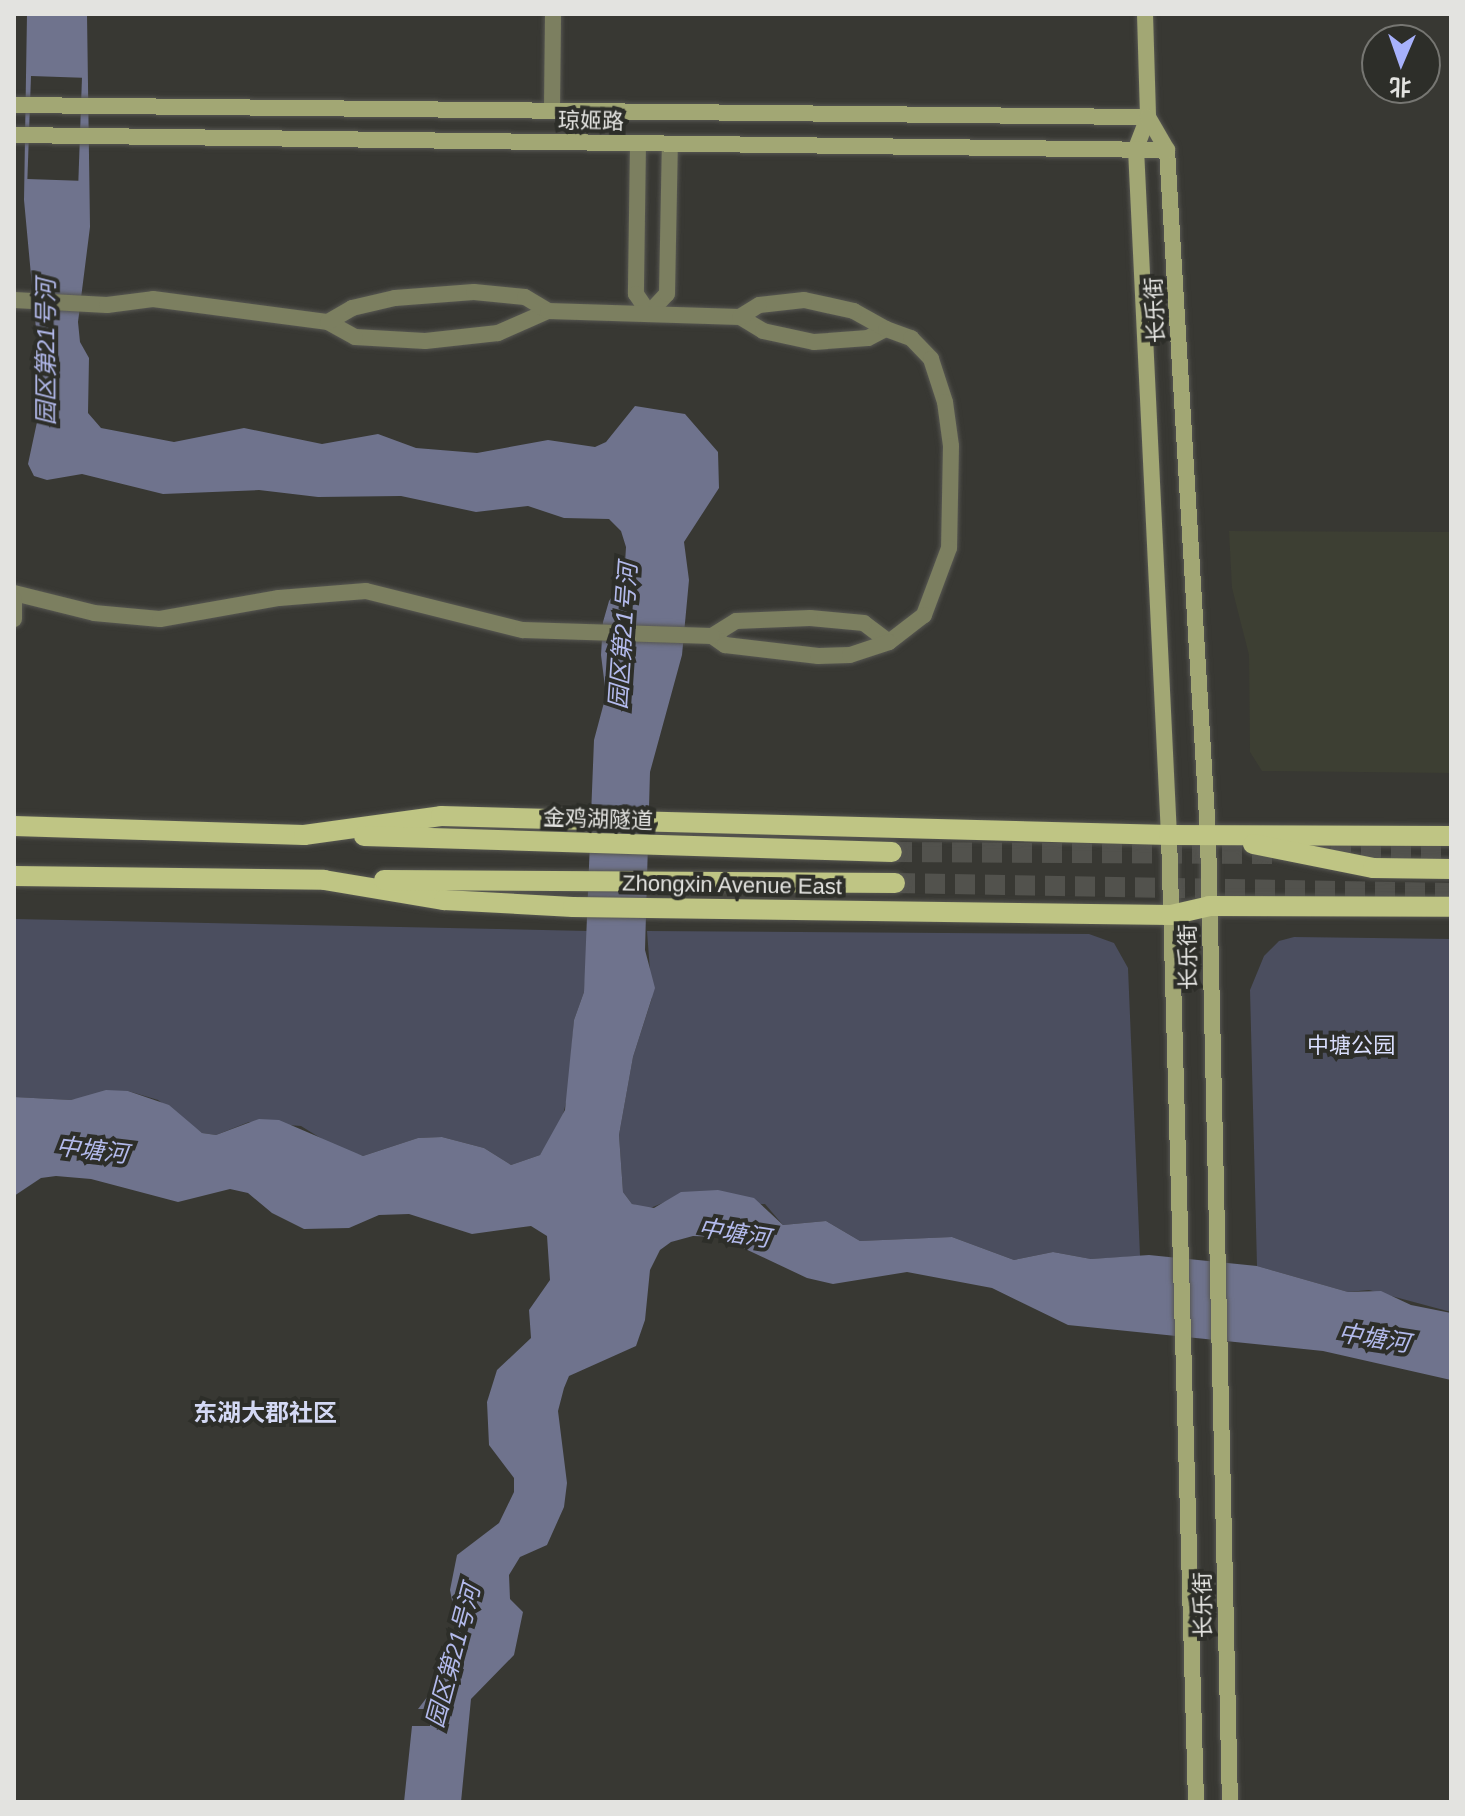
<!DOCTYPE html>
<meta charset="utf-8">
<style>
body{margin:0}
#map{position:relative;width:1465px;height:1816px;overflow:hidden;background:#383833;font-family:Helvetica,"Noto Sans SC",sans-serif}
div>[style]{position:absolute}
.built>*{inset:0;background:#3d3f33}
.green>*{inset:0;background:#4b4e5f}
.water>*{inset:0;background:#6f738d}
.pier>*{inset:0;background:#383833;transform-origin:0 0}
.primary-tunnel>*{height:20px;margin-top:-10px;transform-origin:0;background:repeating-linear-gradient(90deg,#52524d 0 20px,transparent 0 30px)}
.roads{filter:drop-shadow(0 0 2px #575752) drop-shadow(0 0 2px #575752)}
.street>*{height:16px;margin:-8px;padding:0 8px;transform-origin:8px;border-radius:8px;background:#7c7f60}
.secondary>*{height:16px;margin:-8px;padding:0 8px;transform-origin:8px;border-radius:8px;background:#a2a774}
.primary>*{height:20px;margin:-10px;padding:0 10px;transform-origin:10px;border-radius:10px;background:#bfc584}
span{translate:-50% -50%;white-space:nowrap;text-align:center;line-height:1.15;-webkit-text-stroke:8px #2d2e29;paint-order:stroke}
.street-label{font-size:22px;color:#e3e3e0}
.park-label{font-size:22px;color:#dadffe}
.water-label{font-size:24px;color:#b3baec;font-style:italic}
.neighbourhood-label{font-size:24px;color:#d4d9f5;font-weight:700}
.frame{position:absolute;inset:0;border:16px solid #e3e3e0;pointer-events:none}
.north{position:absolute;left:1361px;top:24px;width:80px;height:80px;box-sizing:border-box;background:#2d2e29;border:2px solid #767672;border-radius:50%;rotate:182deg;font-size:22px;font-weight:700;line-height:32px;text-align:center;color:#e3e3e0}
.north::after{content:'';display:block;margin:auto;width:28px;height:36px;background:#a7b1fc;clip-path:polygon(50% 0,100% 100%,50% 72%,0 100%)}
</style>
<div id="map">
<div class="built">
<div style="clip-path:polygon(1229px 531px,1451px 532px,1451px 773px,1262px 771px,1250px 752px,1249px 655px,1232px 588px)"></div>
</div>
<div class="green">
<div style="clip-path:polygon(14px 919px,589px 931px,584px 992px,574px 1020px,568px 1094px,561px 1123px,540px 1155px,511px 1165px,484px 1148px,442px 1137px,418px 1138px,363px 1156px,335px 1147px,301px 1126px,249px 1122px,216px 1135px,202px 1133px,158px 1100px,128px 1091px,71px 1100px,14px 1097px)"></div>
<div style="clip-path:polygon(647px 931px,1089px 934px,1114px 943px,1128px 968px,1140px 1256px,1091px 1259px,1053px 1252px,1014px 1260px,952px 1237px,860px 1241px,826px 1221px,783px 1225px,765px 1204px,665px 1202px,648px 1209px,632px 1204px,623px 1192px,619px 1135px,633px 1057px,652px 998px)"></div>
<div style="clip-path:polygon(1294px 937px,1451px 939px,1451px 1312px,1369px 1290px,1348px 1292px,1257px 1266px,1250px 990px,1264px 956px,1279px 941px)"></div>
</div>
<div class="water">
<div style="clip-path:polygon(27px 14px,87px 14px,90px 227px,78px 322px,80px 342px,89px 358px,88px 413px,101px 428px,174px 442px,244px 428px,322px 444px,378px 434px,416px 448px,477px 453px,548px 440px,595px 447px,606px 442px,635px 406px,685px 414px,718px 452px,719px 488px,684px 542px,689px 580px,682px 655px,650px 772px,645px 950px,655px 988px,633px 1057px,619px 1135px,623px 1192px,632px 1204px,654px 1208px,681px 1192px,718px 1190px,754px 1198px,783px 1225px,826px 1221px,860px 1241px,952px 1237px,1014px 1260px,1053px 1252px,1091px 1259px,1149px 1255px,1257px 1266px,1348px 1292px,1381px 1291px,1411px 1305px,1451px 1313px,1451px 1380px,1323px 1351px,1068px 1325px,992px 1288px,907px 1272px,833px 1284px,807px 1278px,720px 1237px,693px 1236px,671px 1242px,660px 1250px,650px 1270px,645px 1320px,636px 1346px,569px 1376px,564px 1388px,558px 1411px,567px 1483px,564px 1507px,547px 1545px,520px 1557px,509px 1575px,510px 1599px,523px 1612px,514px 1655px,471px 1699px,461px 1802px,404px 1802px,412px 1726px,430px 1726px,430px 1709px,418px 1709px,451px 1666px,460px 1642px,450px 1590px,457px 1555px,499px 1523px,514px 1492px,514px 1478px,489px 1445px,487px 1402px,497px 1370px,531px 1338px,529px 1310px,550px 1280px,547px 1236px,531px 1226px,472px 1234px,409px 1214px,379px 1215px,349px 1228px,304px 1229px,272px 1213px,248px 1193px,230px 1189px,178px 1202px,91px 1179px,56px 1176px,41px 1178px,14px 1196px,14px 1097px,71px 1100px,106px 1090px,128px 1091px,169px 1105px,202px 1133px,216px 1135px,259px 1119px,279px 1120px,363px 1156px,418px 1138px,442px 1137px,484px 1148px,511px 1165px,540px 1155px,565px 1110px,574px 1020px,584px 992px,594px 740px,606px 695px,601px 655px,603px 622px,609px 601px,624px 579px,626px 547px,621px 531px,609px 519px,564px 518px,528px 506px,476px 512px,401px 496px,318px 497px,259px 490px,163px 494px,82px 474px,47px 480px,34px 476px,28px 464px,40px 408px,40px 372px,24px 200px)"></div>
</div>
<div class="pier">
<div style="left:31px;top:76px;width:51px;height:103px;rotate:2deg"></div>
</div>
<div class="primary-tunnel">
<div style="left:892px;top:852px;width:387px;rotate:0.3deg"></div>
<div style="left:1331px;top:855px;width:120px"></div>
<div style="left:895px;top:883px;width:556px;rotate:1.03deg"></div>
</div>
<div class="roads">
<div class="street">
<div style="left:552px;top:110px;width:94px;rotate:-89.4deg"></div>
<div style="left:638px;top:143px;width:151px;rotate:90.8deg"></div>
<div style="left:636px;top:294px;width:23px;rotate:56deg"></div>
<div style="left:649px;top:313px;width:26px;rotate:-47deg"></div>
<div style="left:667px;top:294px;width:150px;rotate:-88.9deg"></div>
<div style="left:14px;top:300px;width:93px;rotate:3.1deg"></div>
<div style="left:107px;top:305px;width:46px;rotate:-7.4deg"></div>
<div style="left:153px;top:299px;width:177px;rotate:7.5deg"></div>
<div style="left:548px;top:311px;width:55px;rotate:156.3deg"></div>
<div style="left:498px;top:333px;width:73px;rotate:173.7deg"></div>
<div style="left:425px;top:341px;width:70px;rotate:-176.7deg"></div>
<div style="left:355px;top:337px;width:31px;rotate:-151deg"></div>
<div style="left:328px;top:322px;width:28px;rotate:-30deg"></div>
<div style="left:352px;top:308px;width:44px;rotate:-13.1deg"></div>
<div style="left:395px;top:298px;width:79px;rotate:-4.3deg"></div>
<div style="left:474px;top:292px;width:51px;rotate:5.6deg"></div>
<div style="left:525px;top:297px;width:27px;rotate:31deg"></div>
<div style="left:548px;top:311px;width:192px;rotate:1.8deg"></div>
<div style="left:740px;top:317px;width:27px;rotate:31deg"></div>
<div style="left:763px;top:331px;width:52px;rotate:12.2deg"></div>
<div style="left:814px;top:342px;width:54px;rotate:-4.2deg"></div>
<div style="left:868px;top:338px;width:20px;rotate:-27deg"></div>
<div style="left:886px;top:329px;width:37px;rotate:-151deg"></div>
<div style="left:854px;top:311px;width:51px;rotate:-167.6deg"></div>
<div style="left:804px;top:300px;width:45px;rotate:173.7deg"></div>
<div style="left:759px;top:305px;width:22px;rotate:148deg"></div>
<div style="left:886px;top:329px;width:27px;rotate:20deg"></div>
<div style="left:911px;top:338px;width:29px;rotate:46deg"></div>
<div style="left:931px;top:359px;width:45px;rotate:72deg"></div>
<div style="left:945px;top:402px;width:44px;rotate:82.2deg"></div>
<div style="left:951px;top:446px;width:102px;rotate:91.1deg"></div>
<div style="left:949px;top:548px;width:72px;rotate:110.5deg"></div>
<div style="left:924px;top:615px;width:44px;rotate:142.4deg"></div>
<div style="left:889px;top:642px;width:31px;rotate:-143deg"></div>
<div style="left:864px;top:623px;width:54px;rotate:-174.7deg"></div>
<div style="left:810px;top:618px;width:74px;rotate:177.7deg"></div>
<div style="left:736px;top:621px;width:28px;rotate:148deg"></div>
<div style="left:712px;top:636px;width:16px;rotate:35deg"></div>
<div style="left:725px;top:645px;width:94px;rotate:6.7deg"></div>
<div style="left:818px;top:656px;width:32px;rotate:-2deg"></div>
<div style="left:850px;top:655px;width:41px;rotate:-18.4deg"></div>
<div style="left:14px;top:593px;width:82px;rotate:14deg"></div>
<div style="left:94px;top:613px;width:66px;rotate:5.2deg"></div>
<div style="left:160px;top:619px;width:121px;rotate:-10deg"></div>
<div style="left:279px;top:598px;width:87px;rotate:-4.6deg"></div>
<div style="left:366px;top:591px;width:162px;rotate:14deg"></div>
<div style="left:523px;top:630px;width:189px;rotate:1.8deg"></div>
<div style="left:14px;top:600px;width:19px;rotate:90deg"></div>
</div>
<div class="secondary">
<div style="left:1145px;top:14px;width:103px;rotate:88.3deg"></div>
<div style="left:1148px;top:117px;width:34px;rotate:111deg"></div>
<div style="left:1136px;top:149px;width:687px;rotate:87.25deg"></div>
<div style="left:1169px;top:835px;width:967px;rotate:88.4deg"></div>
<div style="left:14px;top:105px;width:1134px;rotate:0.61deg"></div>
<div style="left:1148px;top:117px;width:38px;rotate:60deg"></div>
<div style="left:1167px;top:150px;width:686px;rotate:86.57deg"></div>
<div style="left:1208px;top:835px;width:967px;rotate:88.7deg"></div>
<div style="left:14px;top:135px;width:1153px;rotate:0.75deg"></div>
</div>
<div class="primary">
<div style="left:14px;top:826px;width:290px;rotate:1.8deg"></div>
<div style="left:304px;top:835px;width:138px;rotate:-7.9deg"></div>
<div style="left:441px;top:816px;width:728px;rotate:1.5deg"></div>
<div style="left:1169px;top:835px;width:282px;rotate:0.2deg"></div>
<div style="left:364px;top:836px;width:528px;rotate:1.74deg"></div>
<div style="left:1253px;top:844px;width:122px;rotate:11.3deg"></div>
<div style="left:1373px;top:868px;width:78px;rotate:0.7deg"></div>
<div style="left:14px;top:876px;width:310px;rotate:0.7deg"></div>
<div style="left:324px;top:880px;width:122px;rotate:9.5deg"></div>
<div style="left:444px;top:900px;width:129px;rotate:3.1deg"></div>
<div style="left:573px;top:907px;width:598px;rotate:0.77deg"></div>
<div style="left:1171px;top:915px;width:39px;rotate:-13deg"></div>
<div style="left:1209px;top:906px;width:242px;rotate:0.2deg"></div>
<div style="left:384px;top:880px;width:511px;rotate:0.34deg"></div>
</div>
</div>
<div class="street-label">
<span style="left:591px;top:121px;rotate:1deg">琼姬路</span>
<span style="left:1155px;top:310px;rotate:-93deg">长乐街</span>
<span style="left:598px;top:819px;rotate:2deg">金鸡湖隧道</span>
<span style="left:732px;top:885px;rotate:1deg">Zhongxin Avenue East</span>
<span style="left:1188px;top:957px;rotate:-91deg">长乐街</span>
<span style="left:1203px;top:1605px;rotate:-91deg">长乐街</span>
</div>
<div class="park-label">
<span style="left:1351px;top:1046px">中塘公园</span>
</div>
<div class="water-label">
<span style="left:46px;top:352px;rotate:-90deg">园区第21号河</span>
<span style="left:623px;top:636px;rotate:-86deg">园区第21号河</span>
<span style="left:92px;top:1150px;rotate:7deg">中塘河</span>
<span style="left:734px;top:1233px;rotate:9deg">中塘河</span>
<span style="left:1374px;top:1338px;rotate:9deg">中塘河</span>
<span style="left:453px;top:1656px;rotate:-75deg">园区第21号河</span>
</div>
<div class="neighbourhood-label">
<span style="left:265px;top:1413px">东湖大郡社区</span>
</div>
<div class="frame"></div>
<div class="north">北</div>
</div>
